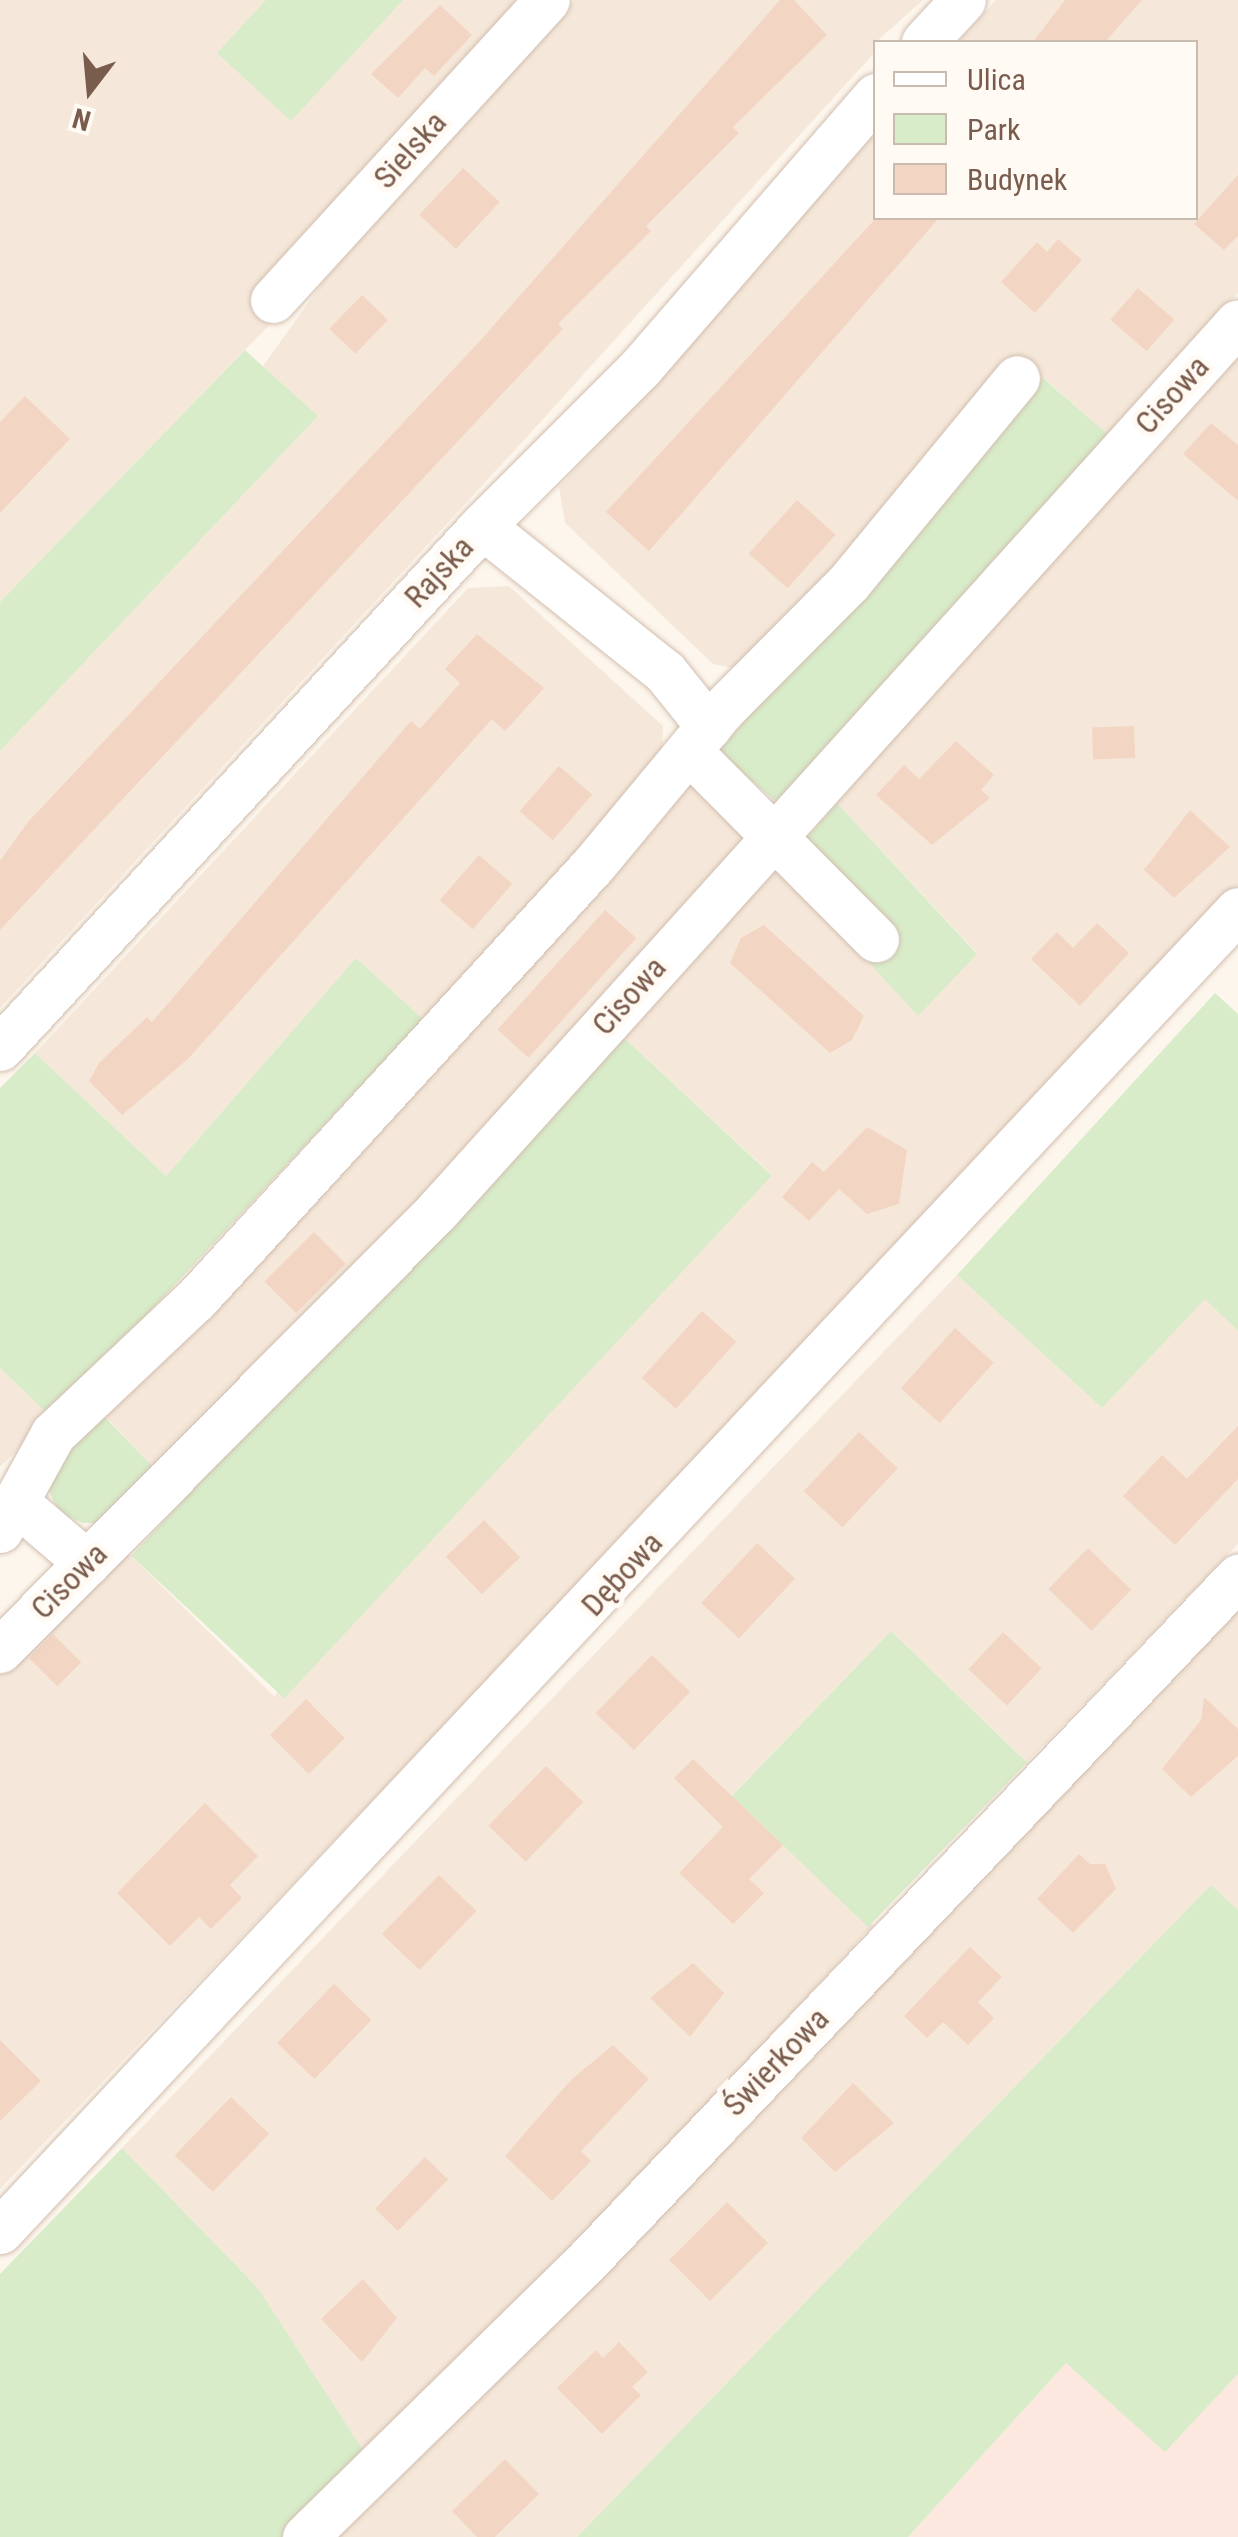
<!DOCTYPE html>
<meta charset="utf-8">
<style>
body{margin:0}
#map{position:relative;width:1238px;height:2537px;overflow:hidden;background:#fdf6ec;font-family:"Roboto Condensed",sans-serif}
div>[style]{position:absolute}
.residential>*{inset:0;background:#f5e8da}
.commercial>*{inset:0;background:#fde8e0}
.green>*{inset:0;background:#d8ecc9;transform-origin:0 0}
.building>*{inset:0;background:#f3d5c3;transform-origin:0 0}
.roads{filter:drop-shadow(0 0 2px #d1beb0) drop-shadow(0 0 2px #d1beb0)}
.minor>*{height:45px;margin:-22.5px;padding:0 22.5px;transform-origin:22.5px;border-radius:22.5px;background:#fff}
span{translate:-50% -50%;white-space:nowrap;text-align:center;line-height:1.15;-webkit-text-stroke:10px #fffaf3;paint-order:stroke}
.street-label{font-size:32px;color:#7a5c4d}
.legend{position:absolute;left:873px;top:40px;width:325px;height:180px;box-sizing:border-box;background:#fffaf3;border:2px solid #cabbb1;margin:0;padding:12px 18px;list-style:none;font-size:30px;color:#7a5c4d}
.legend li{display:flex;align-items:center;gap:20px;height:50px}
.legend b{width:50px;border:2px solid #cabbb1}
.north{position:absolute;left:40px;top:40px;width:100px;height:100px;-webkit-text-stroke:8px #fffaf3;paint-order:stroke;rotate:196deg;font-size:28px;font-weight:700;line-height:40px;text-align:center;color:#7a5c4d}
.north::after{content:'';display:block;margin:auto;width:35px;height:45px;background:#7a5c4d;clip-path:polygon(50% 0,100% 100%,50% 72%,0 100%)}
</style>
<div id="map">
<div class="residential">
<div style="clip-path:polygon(0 0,531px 0,277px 317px,0 602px)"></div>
<div style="clip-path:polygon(575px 0,923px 0,876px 42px,875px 52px,526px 438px,0 1008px,0 751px,317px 417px,263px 366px,326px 278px)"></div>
<div style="clip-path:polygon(996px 0,1238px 0,1238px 293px,1109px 436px,1044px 378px,775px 676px,713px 664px,565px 523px,559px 487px,875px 134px,876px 218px,1196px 218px,1196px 42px,958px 42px)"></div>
<div style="clip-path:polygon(1238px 340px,1238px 885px,854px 1298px,0 2189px,0 1673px,124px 1549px,274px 1696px,772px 1175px,619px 1033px,758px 876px,784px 868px,977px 953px,837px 803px,844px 778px)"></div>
<div style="clip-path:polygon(509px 586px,663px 726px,662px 757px,423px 1019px,356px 958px,166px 1176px,35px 1053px,468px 588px)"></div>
<div style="clip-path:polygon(706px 783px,749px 833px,380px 1248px,157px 1471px,102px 1413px,676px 785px)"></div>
<div style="clip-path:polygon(957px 1275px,1102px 1408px,1205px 1298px,1238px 1331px,1238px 1544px,1027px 1762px,891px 1631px,732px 1795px,873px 1925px,374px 2467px,258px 2288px,122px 2148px)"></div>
<div style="clip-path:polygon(0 1368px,51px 1417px,0 1467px)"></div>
<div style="clip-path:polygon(1238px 1610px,1238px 1910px,1211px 1885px,577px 2537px,334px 2537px)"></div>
</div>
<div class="commercial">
<div style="clip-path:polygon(1066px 2363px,1165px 2451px,1238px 2374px,1238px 2537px,908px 2537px)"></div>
</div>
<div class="green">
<div style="clip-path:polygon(266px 0,403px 0,291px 121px,217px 53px)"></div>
<div style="clip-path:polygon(245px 350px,318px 416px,0 751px,0 602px)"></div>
<div style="left:1043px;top:378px;width:88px;height:495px;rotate:41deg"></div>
<div style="clip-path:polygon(837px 803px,977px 954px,918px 1016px,863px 956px,800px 845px)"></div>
<div style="clip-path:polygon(356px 958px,423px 1019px,51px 1417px,0 1368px,0 1088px,35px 1053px,166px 1176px)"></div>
<div style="clip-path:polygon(1215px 993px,1238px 1014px,1238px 1331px,1205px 1299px,1102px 1408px,957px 1275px)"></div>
<div style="left:619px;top:1033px;width:209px;height:715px;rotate:43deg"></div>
<div style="clip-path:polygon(101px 1413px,157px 1471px,107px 1523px,83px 1523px,59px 1512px,46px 1485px,50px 1466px)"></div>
<div style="left:891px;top:1631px;width:189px;height:229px;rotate:44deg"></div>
<div style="clip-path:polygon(1211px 1885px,1238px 1910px,1238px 2374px,1165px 2452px,1066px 2363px,908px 2537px,577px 2537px)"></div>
<div style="clip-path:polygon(122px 2148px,258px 2288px,374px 2467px,295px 2537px,0 2537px,0 2274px)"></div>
</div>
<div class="building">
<div style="clip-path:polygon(780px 0,794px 0,827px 35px,733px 127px,739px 133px,646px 226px,651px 231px,558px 324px,563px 329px,0 930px,0 861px,28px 822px,479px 342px)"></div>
<div style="clip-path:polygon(1065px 0,1142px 0,1105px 42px,1033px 42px)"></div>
<div style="clip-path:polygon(440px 5px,472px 35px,434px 76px,425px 68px,398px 98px,371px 74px)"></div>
<div style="left:463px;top:168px;width:50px;height:64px;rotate:43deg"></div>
<div style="clip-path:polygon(1238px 175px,1238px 236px,1224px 250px,1194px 224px)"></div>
<div style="clip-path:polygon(876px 218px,939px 218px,649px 551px,606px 512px)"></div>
<div style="clip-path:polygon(1058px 239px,1082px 260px,1035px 313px,1001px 282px,1037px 242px,1047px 252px)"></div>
<div style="left:1138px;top:288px;width:48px;height:42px;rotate:41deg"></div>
<div style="left:362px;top:295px;width:36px;height:47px;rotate:44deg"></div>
<div style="clip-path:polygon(25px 396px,70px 439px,0 513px,0 422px)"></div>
<div style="clip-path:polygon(1211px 423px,1238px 445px,1238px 501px,1183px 454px)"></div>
<div style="left:797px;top:500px;width:52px;height:72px;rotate:42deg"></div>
<div style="clip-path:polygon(477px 634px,544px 688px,505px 731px,492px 719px,188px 1059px,122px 1115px,89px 1081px,99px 1063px,147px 1017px,152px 1022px,411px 721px,420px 729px,460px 683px,445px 669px)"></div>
<div style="left:1134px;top:726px;width:32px;height:42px;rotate:88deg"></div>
<div style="clip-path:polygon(956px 741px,994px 775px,981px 790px,990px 798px,932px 845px,876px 795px,904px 765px,919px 779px)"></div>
<div style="left:559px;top:766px;width:44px;height:60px;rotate:41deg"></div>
<div style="clip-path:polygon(1190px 810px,1230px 847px,1174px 898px,1144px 870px)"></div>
<div style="left:479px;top:855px;width:44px;height:60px;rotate:41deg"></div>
<div style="left:605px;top:910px;width:42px;height:161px;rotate:42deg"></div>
<div style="clip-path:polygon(1097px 923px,1129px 953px,1080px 1006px,1031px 959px,1057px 932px,1073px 948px)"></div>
<div style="clip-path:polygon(764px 925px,864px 1016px,852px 1040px,830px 1053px,730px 963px,741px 938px)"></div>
<div style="clip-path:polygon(867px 1127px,907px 1150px,899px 1204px,867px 1214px,839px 1189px,809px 1221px,782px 1197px,812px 1162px,824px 1172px)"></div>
<div style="left:314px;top:1232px;width:45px;height:70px;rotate:45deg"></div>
<div style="left:702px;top:1311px;width:46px;height:90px;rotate:42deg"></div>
<div style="left:955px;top:1328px;width:52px;height:81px;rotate:42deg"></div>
<div style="clip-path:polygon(1238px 1426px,1238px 1479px,1175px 1545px,1123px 1496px,1162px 1455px,1187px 1479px)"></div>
<div style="left:859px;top:1432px;width:53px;height:81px;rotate:43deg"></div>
<div style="left:484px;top:1520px;width:52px;height:53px;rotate:46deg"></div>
<div style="left:757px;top:1543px;width:52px;height:82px;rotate:43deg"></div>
<div style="left:1088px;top:1548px;width:60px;height:57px;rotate:44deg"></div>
<div style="left:1003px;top:1632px;width:53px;height:51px;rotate:43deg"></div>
<div style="left:53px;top:1634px;width:40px;height:34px;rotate:45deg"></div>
<div style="left:652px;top:1655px;width:53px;height:81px;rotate:44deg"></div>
<div style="clip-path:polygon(1204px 1697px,1238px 1729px,1238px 1756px,1191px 1797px,1162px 1769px,1201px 1720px)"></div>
<div style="left:306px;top:1699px;width:55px;height:51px;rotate:45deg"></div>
<div style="clip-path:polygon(693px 1759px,783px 1845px,749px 1879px,764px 1893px,733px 1924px,679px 1873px,723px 1827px,674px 1778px)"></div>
<div style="left:546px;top:1766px;width:52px;height:83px;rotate:44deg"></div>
<div style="clip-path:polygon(205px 1803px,258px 1856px,230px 1885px,242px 1898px,211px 1929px,199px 1917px,170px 1946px,117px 1893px)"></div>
<div style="clip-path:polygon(1079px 1854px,1090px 1864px,1105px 1864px,1116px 1889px,1073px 1933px,1037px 1899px)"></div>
<div style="left:439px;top:1875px;width:52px;height:82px;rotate:44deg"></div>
<div style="clip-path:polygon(970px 1947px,1002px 1977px,978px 2002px,994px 2018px,968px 2045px,943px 2022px,927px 2038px,904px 2016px)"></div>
<div style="clip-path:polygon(693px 1963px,724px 1993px,690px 2037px,650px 1998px)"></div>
<div style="left:334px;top:1984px;width:52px;height:82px;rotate:44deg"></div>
<div style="clip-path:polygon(0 2040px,41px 2081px,0 2121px)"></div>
<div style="clip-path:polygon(613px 2045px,649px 2079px,581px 2151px,591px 2161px,552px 2201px,505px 2156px,571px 2080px)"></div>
<div style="clip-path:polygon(853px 2083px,894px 2123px,835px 2172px,801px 2138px)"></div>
<div style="left:231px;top:2097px;width:53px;height:81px;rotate:44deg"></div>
<div style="left:425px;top:2157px;width:32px;height:72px;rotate:44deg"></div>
<div style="left:727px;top:2202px;width:58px;height:82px;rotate:45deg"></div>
<div style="clip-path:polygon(363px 2279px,397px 2318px,362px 2362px,321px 2319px)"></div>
<div style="clip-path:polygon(619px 2342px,648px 2372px,632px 2387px,641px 2395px,602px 2434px,557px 2388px,596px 2350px,603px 2358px)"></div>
<div style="clip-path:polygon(505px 2459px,539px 2494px,495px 2537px,477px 2537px,452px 2511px)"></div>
</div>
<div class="roads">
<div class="minor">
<div style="left:924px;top:42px;width:57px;rotate:-47.1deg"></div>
<div style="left:273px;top:300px;width:406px;rotate:-47.6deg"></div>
<div style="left:482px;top:526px;width:234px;rotate:38.6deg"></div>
<div style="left:665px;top:672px;width:70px;rotate:51.3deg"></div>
<div style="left:690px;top:752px;width:264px;rotate:45.2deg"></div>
<div style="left:0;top:1048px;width:710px;rotate:-47.28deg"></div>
<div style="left:482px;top:526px;width:223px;rotate:-45deg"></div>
<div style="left:640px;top:368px;width:360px;rotate:-49.1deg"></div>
<div style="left:18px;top:1504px;width:91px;rotate:40.5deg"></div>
<div style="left:0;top:1530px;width:110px;rotate:-61.1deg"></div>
<div style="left:53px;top:1434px;width:197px;rotate:-43.4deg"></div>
<div style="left:196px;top:1299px;width:590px;rotate:-47.54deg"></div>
<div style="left:594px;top:864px;width:200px;rotate:-50.3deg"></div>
<div style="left:722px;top:710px;width:180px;rotate:-45.2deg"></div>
<div style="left:849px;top:582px;width:264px;rotate:-50.5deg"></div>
<div style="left:0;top:1650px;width:617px;rotate:-45.13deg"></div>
<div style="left:435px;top:1213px;width:1199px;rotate:-47.97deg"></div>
<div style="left:0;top:2231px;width:1810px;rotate:-46.86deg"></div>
<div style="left:305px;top:2537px;width:390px;rotate:-44.4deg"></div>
<div style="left:584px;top:2264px;width:949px;rotate:-46.41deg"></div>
</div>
</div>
<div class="street-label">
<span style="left:410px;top:150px;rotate:-48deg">Sielska</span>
<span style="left:1172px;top:395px;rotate:-48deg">Cisowa</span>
<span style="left:439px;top:572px;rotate:-47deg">Rajska</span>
<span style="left:629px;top:996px;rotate:-48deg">Cisowa</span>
<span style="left:622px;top:1574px;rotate:-47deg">Dębowa</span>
<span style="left:69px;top:1581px;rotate:-45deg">Cisowa</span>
<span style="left:776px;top:2062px;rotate:-46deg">Świerkowa</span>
</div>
<ul class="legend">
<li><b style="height:12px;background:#fff"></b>Ulica</li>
<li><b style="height:28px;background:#d8ecc9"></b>Park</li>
<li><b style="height:28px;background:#f3d5c3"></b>Budynek</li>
</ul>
<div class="north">N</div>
</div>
